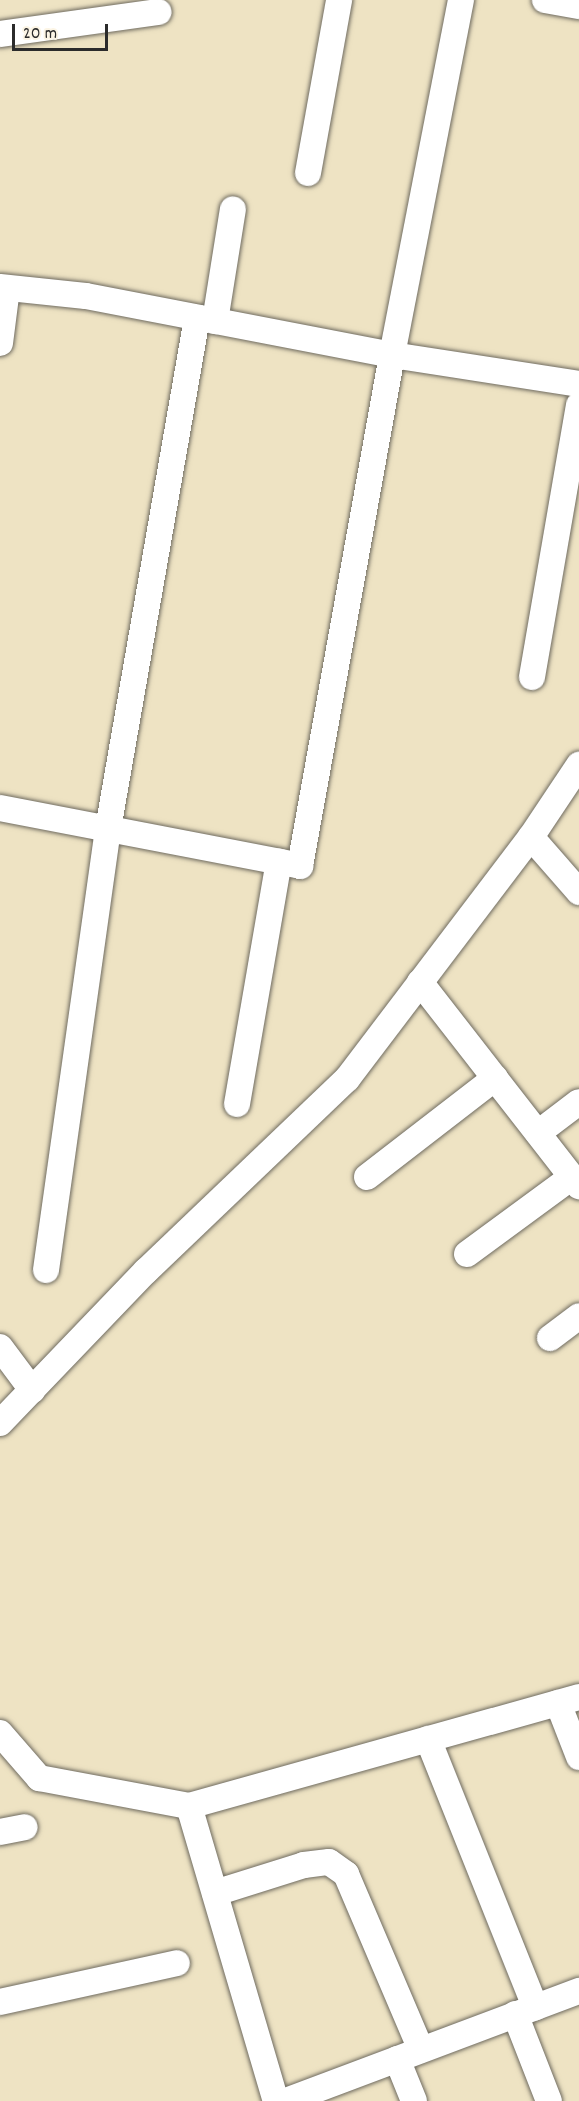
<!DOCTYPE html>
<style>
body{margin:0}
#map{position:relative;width:579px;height:2101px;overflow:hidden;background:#eee3c3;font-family:Dekko,sans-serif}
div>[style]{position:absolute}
.roads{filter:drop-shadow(0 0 2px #6f6b60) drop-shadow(0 0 2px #6f6b60)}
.street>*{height:26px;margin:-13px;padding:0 13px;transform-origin:13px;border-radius:13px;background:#fff}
span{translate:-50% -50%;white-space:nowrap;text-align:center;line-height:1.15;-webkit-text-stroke:4.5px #fcf5e5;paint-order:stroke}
.scale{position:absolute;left:12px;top:24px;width:96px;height:27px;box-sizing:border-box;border:3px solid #2b2b2b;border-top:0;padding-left:8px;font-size:18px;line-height:21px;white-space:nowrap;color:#2b2b2b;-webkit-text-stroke:4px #fcf5e5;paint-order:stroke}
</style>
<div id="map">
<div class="roads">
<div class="street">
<div style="left:545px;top:0;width:35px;rotate:10deg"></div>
<div style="left:0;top:34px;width:160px;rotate:-7.9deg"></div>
<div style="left:308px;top:173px;width:176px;rotate:-79.8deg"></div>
<div style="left:0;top:287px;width:86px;rotate:6deg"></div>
<div style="left:86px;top:296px;width:312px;rotate:10.9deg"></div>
<div style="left:392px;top:355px;width:189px;rotate:8.8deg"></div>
<div style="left:215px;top:321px;width:113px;rotate:-80.9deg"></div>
<div style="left:0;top:343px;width:55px;rotate:-82.7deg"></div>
<div style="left:532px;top:677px;width:276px;rotate:-80.2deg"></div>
<div style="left:0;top:808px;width:306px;rotate:10.9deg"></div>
<div style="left:300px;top:866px;width:519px;rotate:-79.79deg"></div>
<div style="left:392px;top:355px;width:362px;rotate:-79deg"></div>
<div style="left:531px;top:837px;width:73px;rotate:48.9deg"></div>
<div style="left:420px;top:982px;width:259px;rotate:52.1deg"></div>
<div style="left:237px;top:1104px;width:246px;rotate:-80.2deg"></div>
<div style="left:538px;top:1133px;width:51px;rotate:-37.1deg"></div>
<div style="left:367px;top:1177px;width:162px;rotate:-37.7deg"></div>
<div style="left:467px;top:1254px;width:130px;rotate:-36.3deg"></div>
<div style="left:46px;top:1270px;width:445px;rotate:-82deg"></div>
<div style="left:108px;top:829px;width:519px;rotate:-80.12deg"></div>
<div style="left:550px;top:1338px;width:36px;rotate:-37deg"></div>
<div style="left:0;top:1347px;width:54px;rotate:53.3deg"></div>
<div style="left:0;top:1423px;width:211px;rotate:-46.2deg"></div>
<div style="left:146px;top:1271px;width:278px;rotate:-43.7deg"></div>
<div style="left:347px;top:1079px;width:304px;rotate:-52.8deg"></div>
<div style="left:531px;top:837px;width:87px;rotate:-56.3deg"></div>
<div style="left:558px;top:1703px;width:58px;rotate:68.7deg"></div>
<div style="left:0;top:1733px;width:60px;rotate:49.1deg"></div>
<div style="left:39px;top:1778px;width:153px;rotate:10.6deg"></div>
<div style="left:189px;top:1806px;width:405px;rotate:-15.6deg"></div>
<div style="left:428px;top:1739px;width:289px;rotate:68.2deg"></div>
<div style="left:189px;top:1806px;width:308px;rotate:73.6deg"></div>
<div style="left:0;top:1832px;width:25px;rotate:-11deg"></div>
<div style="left:215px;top:1893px;width:93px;rotate:-17.5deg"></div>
<div style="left:304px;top:1865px;width:25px;rotate:-7deg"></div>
<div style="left:329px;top:1862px;width:21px;rotate:35deg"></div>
<div style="left:346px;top:1874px;width:191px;rotate:66.9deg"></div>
<div style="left:0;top:2002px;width:181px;rotate:-12.4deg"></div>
<div style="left:515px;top:2014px;width:93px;rotate:68.7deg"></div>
<div style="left:397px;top:2059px;width:45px;rotate:68deg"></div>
<div style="left:286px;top:2101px;width:313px;rotate:-20.6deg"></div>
</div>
</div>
<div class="scale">20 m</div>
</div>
